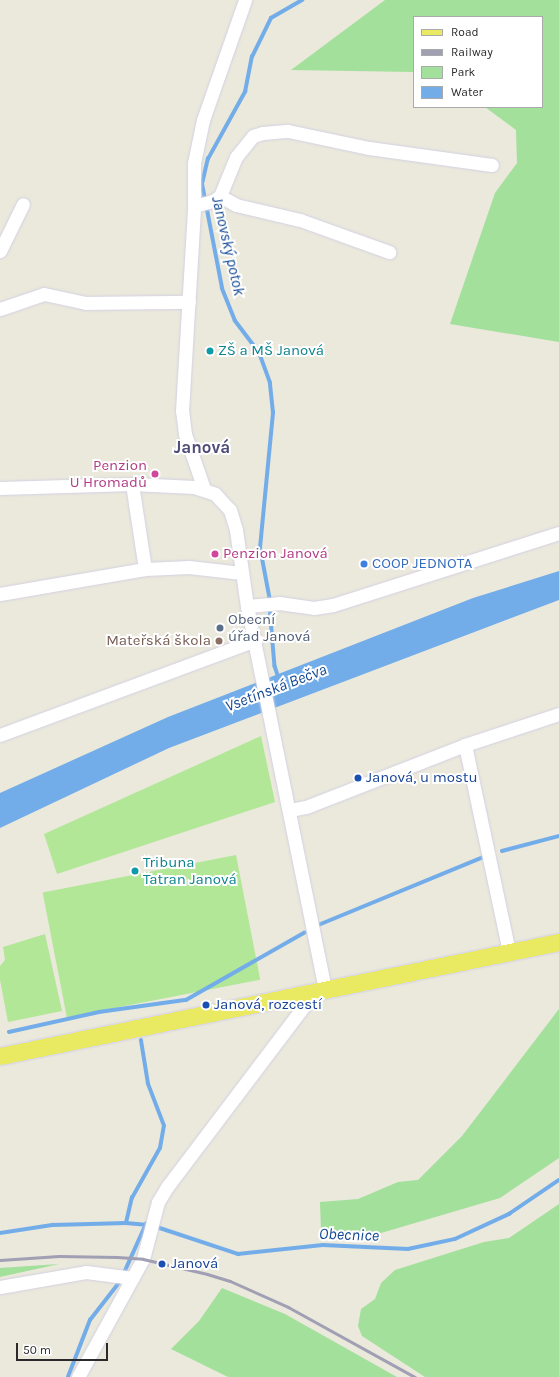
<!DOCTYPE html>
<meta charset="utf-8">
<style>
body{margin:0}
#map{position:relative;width:559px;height:1377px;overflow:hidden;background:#ebe8dc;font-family:Karla,sans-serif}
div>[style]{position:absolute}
.green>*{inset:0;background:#a2e09b}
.pitch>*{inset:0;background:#b2e797;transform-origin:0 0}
.water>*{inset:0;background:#73ade9}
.stream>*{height:3.5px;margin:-1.75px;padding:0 1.75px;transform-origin:1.75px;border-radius:1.75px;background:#73ade9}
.roads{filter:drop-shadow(0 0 1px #d2d1e2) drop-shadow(0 0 1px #d2d1e2)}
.minor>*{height:13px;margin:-6.5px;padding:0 6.5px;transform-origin:6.5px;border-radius:6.5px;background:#fff}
.major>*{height:17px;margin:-8.5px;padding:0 8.5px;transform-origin:8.5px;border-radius:8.5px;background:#e9ea62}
.rail>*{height:3px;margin:-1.5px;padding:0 1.5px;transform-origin:1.5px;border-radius:1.5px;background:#a19fb3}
.dots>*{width:11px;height:11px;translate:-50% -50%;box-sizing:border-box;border:2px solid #fff;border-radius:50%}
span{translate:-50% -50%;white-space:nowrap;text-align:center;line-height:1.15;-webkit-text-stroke:4px #fff;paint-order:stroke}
.culture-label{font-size:15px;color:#0d838f}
.left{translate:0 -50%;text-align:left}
.hotel-label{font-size:15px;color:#b23c85}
.right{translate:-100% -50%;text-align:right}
.shop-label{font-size:15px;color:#366cbe}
.service-label{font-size:15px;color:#4e5e75}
.education-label{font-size:15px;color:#785e54}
.transit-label{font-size:15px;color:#164399}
.water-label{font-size:16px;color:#134994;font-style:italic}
.quarter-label{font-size:17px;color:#4f4c78;font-weight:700}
.legend{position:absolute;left:413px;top:16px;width:130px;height:92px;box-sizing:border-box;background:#fff;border:1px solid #aaa;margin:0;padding:5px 7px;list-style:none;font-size:12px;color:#2a2a2a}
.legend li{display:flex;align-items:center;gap:8px;height:20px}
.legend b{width:20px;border:1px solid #aaa}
.scale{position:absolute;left:16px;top:1343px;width:92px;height:18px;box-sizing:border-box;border:2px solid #2a2a2a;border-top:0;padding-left:5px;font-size:12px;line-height:14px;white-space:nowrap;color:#2a2a2a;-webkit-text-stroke:3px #fff;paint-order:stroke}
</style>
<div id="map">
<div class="green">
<div style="clip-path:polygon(385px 0,559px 0,559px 342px,450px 324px,495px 193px,517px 163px,516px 130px,485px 107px,542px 107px,542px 17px,414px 17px,414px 72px,291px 70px)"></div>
<div style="clip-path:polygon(559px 1009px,559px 1158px,500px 1198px,381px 1233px,321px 1231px,320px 1202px,358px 1199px,398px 1182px,418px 1180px,462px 1136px)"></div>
<div style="clip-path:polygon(559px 1204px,559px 1377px,425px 1377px,362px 1336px,358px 1326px,361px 1309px,375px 1299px,381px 1283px,395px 1270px,484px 1242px,509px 1238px)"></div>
<div style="clip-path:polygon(59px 1264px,0 1277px,0 1268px)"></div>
<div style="clip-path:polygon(222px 1288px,285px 1314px,397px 1377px,228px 1377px,171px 1349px,199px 1321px)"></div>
</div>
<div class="pitch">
<div style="clip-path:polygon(261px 736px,275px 802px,57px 874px,44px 834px)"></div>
<div style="left:236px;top:855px;width:127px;height:197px;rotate:79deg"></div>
<div style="clip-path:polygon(45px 934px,62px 1011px,8px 1022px,0 980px,0 966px,5px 960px,3px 947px)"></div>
</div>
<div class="water">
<div style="clip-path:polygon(559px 571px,559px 600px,169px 748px,0 828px,0 793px,168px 717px,473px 598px)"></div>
</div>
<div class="stream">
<div style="left:270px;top:601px;width:54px;rotate:-100.7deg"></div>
<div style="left:260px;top:548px;width:136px;rotate:-84.5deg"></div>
<div style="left:273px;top:413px;width:30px;rotate:-96deg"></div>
<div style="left:270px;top:383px;width:32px;rotate:-110deg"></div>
<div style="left:259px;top:353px;width:40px;rotate:-127deg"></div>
<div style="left:235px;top:321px;width:35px;rotate:-112deg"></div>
<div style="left:222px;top:288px;width:106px;rotate:-100.9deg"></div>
<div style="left:202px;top:184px;width:26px;rotate:-77deg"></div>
<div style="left:208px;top:159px;width:77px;rotate:-61.1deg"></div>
<div style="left:245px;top:92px;width:36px;rotate:-79deg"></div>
<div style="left:252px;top:57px;width:43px;rotate:-64deg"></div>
<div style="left:271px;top:18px;width:36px;rotate:-30deg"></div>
<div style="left:270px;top:607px;width:59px;rotate:85.2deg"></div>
<div style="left:275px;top:666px;width:13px;rotate:72deg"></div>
<div style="left:502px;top:851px;width:59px;rotate:-14.7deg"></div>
<div style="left:316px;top:926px;width:181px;rotate:-22.4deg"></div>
<div style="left:9px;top:1032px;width:92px;rotate:-12.5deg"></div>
<div style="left:99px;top:1012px;width:88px;rotate:-7.9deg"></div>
<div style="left:186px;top:1000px;width:136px;rotate:-29.6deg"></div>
<div style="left:126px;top:1223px;width:26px;rotate:-77deg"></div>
<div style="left:132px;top:1198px;width:57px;rotate:-60.8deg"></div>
<div style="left:160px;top:1148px;width:22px;rotate:-80deg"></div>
<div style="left:164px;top:1126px;width:45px;rotate:-110.9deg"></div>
<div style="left:148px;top:1084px;width:44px;rotate:-99.2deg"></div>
<div style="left:0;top:1233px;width:54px;rotate:-8.6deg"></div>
<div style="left:53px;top:1225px;width:73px;rotate:-1.6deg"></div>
<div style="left:126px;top:1223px;width:25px;rotate:5deg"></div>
<div style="left:151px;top:1225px;width:92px;rotate:18.4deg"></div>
<div style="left:238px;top:1254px;width:85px;rotate:-6deg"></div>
<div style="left:323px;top:1245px;width:85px;rotate:2.7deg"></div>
<div style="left:408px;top:1249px;width:48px;rotate:-12deg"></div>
<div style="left:455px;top:1239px;width:60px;rotate:-24.8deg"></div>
<div style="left:509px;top:1214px;width:60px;rotate:-34.2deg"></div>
<div style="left:124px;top:1273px;width:54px;rotate:-65.8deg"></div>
<div style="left:68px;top:1377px;width:61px;rotate:-68.9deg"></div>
<div style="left:90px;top:1320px;width:52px;rotate:-52deg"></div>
</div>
<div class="roads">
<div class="minor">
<div style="left:220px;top:196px;width:18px;rotate:29deg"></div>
<div style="left:236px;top:205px;width:66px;rotate:13.2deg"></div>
<div style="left:300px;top:220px;width:95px;rotate:19.8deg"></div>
<div style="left:194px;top:206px;width:20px;rotate:-15deg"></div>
<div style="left:213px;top:201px;width:9px;rotate:-36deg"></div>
<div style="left:220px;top:196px;width:42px;rotate:-67.7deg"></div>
<div style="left:236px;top:157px;width:27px;rotate:-51deg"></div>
<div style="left:253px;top:136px;width:10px;rotate:-17deg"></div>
<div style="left:263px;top:133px;width:25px;rotate:-5deg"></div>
<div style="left:288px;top:131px;width:83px;rotate:11.9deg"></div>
<div style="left:369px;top:148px;width:124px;rotate:7.9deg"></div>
<div style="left:0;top:251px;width:52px;rotate:-63.9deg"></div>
<div style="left:0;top:309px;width:46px;rotate:-18.8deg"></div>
<div style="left:44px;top:294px;width:43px;rotate:12.1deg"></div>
<div style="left:86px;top:303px;width:103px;rotate:-0.6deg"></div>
<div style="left:132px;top:484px;width:86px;rotate:81.3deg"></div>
<div style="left:0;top:488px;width:132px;rotate:-1.7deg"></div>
<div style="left:132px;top:484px;width:62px;rotate:2.8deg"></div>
<div style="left:194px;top:487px;width:22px;rotate:18deg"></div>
<div style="left:215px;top:494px;width:22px;rotate:47deg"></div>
<div style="left:230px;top:510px;width:21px;rotate:73deg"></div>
<div style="left:236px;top:530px;width:77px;rotate:81.8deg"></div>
<div style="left:247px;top:606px;width:390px;rotate:78.5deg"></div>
<div style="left:204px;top:489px;width:58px;rotate:-109.1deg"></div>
<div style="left:185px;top:434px;width:23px;rotate:-97deg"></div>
<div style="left:182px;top:411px;width:205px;rotate:-86.6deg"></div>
<div style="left:194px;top:206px;width:43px;rotate:-90deg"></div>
<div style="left:194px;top:163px;width:44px;rotate:-78.2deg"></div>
<div style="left:203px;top:120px;width:127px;rotate:-70.7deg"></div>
<div style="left:0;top:594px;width:147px;rotate:-9.8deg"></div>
<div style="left:145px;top:569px;width:44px;rotate:-2.6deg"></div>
<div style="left:189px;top:567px;width:53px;rotate:6.5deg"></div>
<div style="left:247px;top:606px;width:32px;rotate:-5deg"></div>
<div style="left:279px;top:603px;width:35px;rotate:8deg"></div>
<div style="left:314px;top:608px;width:19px;rotate:-9deg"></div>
<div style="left:333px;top:605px;width:237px;rotate:-17.7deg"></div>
<div style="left:0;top:735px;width:273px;rotate:-20.4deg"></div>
<div style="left:465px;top:745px;width:212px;rotate:78deg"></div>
<div style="left:290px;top:810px;width:16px;rotate:-11deg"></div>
<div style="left:306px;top:807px;width:171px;rotate:-21.3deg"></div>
<div style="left:465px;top:745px;width:99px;rotate:-18.3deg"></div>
<div style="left:0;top:1287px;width:87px;rotate:-9.9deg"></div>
<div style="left:86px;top:1272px;width:47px;rotate:7.3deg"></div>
<div style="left:78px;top:1377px;width:135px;rotate:-61.2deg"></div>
<div style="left:143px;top:1259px;width:59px;rotate:-75.3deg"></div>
<div style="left:158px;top:1202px;width:17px;rotate:-59deg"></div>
<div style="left:167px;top:1187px;width:232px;rotate:-52.9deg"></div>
<div style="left:307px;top:1002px;width:12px;rotate:-70deg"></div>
</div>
<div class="major">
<div style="left:0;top:1056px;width:571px;rotate:-11.53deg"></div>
</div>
</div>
<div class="rail">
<div style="left:0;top:1260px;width:59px;rotate:-3.9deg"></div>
<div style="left:59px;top:1256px;width:58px;rotate:1deg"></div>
<div style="left:117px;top:1257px;width:26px;rotate:4deg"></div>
<div style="left:143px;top:1259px;width:66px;rotate:13.2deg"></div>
<div style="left:207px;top:1274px;width:24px;rotate:17deg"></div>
<div style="left:230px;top:1281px;width:64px;rotate:24.1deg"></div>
<div style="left:288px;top:1307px;width:145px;rotate:28.9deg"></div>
</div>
<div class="dots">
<div style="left:210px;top:351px;background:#0f9aa8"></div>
<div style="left:155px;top:474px;background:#d1479c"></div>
<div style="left:215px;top:554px;background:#d1479c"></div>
<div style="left:364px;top:564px;background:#3f7fe0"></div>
<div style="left:220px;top:628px;background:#5c6f8a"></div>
<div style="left:219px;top:641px;background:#8d6e63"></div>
<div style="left:358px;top:778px;background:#1a4fb4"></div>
<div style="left:135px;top:871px;background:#0f9aa8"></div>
<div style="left:206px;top:1005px;background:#1a4fb4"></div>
<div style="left:162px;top:1264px;background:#1a4fb4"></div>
</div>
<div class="culture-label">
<span class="left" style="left:218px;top:351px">ZŠ a MŠ Janová</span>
<span class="left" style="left:143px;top:871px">Tribuna<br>Tatran Janová</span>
</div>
<div class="hotel-label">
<span class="right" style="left:147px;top:474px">Penzion<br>U Hromadů</span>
<span class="left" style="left:223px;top:554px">Penzion Janová</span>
</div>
<div class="shop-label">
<span class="left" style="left:372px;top:564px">COOP JEDNOTA</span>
</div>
<div class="service-label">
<span class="left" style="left:228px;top:628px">Obecní<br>úřad Janová</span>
</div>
<div class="education-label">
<span class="right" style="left:211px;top:641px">Mateřská škola</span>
</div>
<div class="transit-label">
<span class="left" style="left:366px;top:778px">Janová, u mostu</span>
<span class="left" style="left:214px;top:1005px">Janová, rozcestí</span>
<span class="left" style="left:171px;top:1264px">Janová</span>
</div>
<div class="water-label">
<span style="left:228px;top:246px;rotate:77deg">Janovský potok</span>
<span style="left:276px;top:688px;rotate:-21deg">Vsetínská Bečva</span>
<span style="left:349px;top:1235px;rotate:2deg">Obecnice</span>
</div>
<div class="quarter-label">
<span style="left:202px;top:448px">Janová</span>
</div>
<ul class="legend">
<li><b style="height:5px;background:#e9ea62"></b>Road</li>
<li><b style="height:5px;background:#a19fb3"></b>Railway</li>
<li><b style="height:11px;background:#a2e09b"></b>Park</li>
<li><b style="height:11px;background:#73ade9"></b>Water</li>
</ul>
<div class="scale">50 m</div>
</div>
